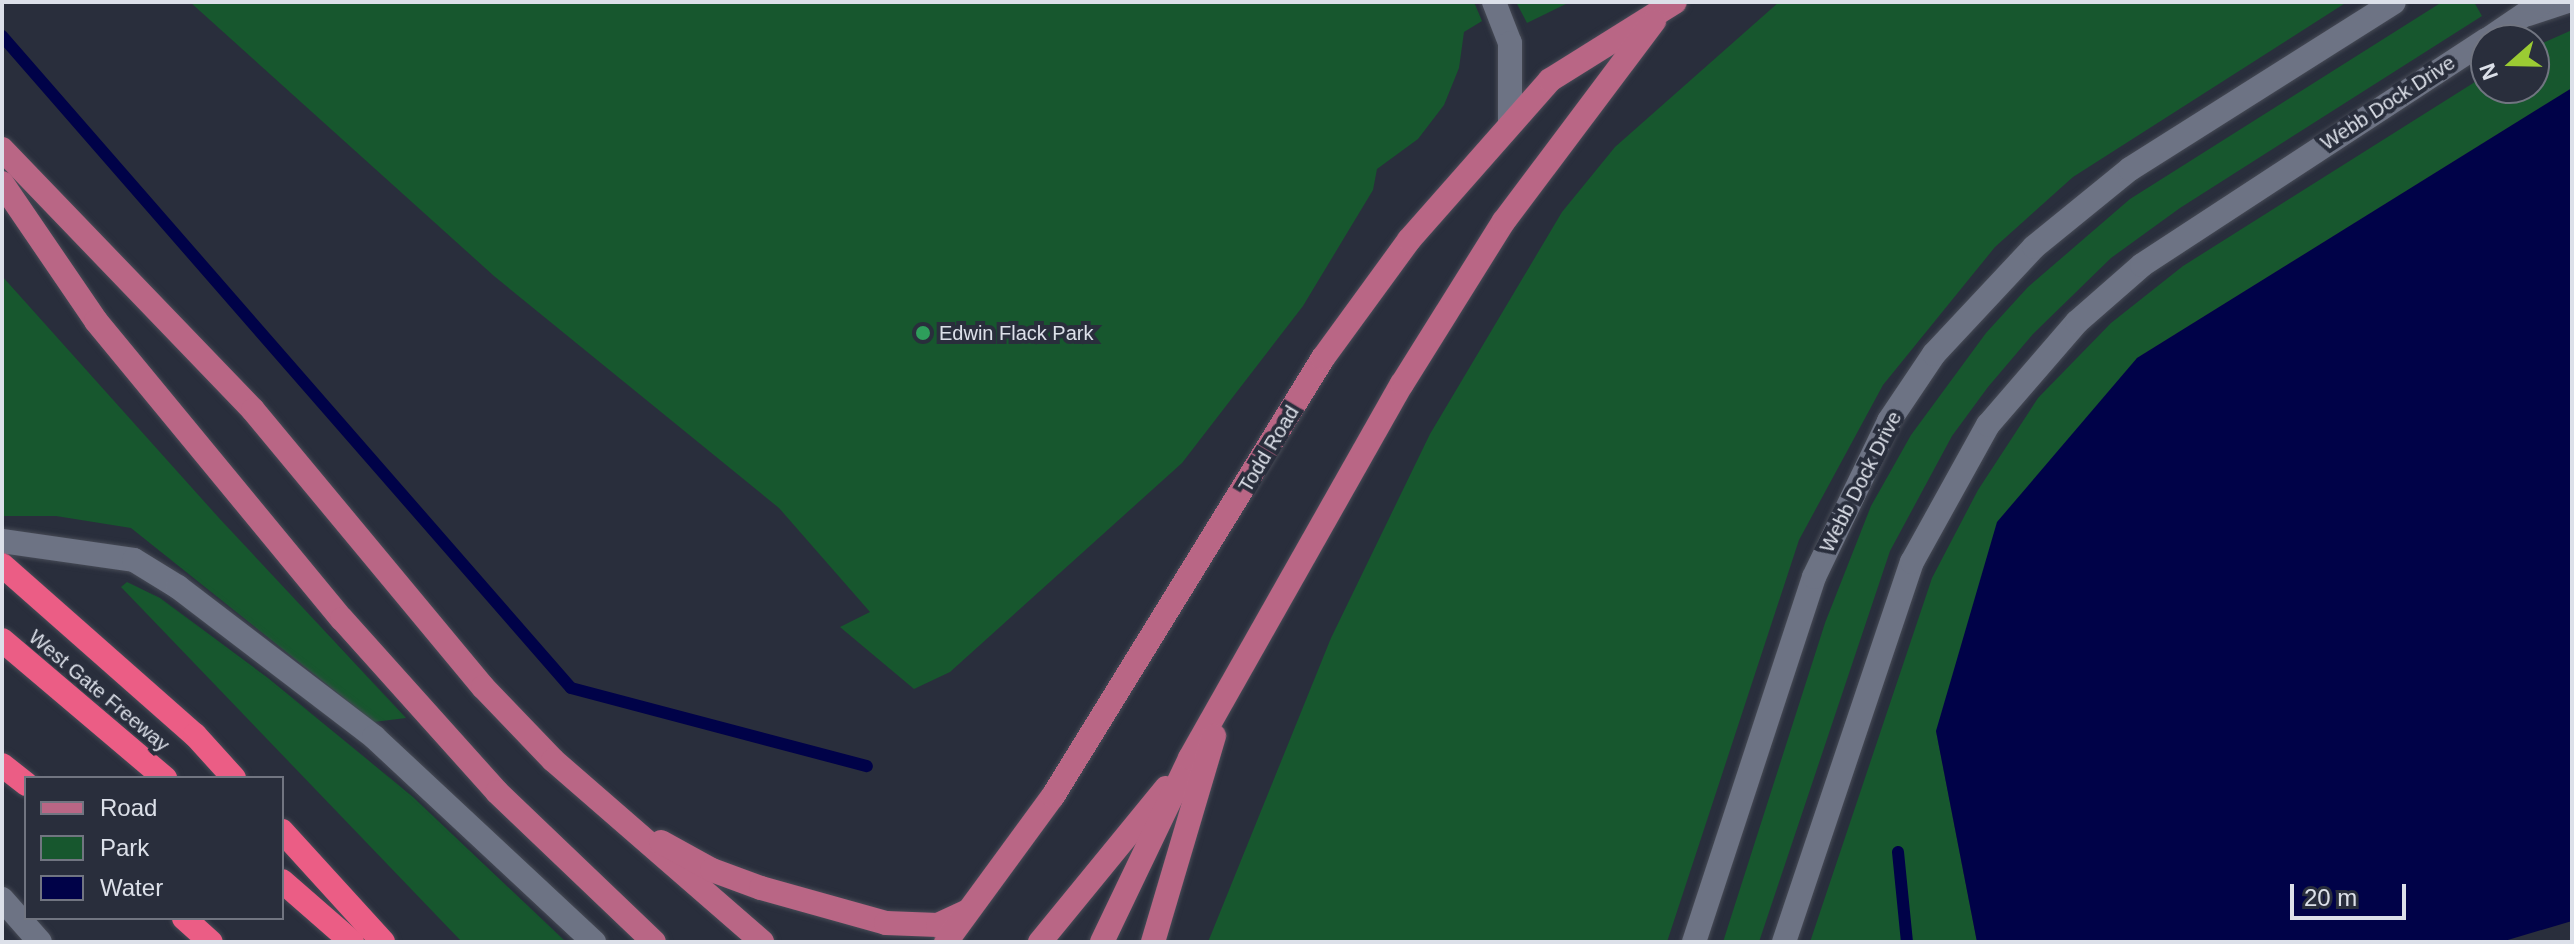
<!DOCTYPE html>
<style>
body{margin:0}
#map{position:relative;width:2574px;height:944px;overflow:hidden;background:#292e3c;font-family:Arial,sans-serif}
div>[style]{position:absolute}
.green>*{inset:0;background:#17572e}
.water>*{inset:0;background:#000248}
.stream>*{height:12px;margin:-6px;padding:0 6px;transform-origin:6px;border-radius:6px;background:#000248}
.roads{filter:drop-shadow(0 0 2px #474b56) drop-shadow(0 0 2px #474b56)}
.minor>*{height:24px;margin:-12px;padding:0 12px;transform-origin:12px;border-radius:12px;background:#6d7384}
.major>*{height:24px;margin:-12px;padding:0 12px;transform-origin:12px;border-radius:12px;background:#b96685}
.highway>*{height:24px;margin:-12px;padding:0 12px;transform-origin:12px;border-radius:12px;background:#eb5d85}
.dots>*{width:22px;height:22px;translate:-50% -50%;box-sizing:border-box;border:4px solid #292e3c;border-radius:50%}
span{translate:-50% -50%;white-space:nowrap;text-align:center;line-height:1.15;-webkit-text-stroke:8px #292e3c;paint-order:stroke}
.street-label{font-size:20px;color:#dce0e9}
.poi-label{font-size:20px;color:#dce0e9}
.left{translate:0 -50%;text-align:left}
.frame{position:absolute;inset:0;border:4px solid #dce0e9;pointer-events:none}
.legend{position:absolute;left:24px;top:776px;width:260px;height:144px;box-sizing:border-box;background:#292e3c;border:2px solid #717581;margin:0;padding:10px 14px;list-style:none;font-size:24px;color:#dce0e9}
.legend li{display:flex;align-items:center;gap:16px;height:40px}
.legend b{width:40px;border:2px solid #717581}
.north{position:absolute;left:2470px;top:24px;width:80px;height:80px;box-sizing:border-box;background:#292e3c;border:2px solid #717581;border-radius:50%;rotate:250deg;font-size:22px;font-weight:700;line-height:32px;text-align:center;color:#dce0e9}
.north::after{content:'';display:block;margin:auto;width:28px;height:36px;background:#9bcb33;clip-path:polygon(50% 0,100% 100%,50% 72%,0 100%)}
.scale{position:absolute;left:2290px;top:884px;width:116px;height:36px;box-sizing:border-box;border:4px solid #dce0e9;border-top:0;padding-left:10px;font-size:24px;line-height:28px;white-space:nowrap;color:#dce0e9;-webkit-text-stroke:6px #292e3c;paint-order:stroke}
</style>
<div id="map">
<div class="green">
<div style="clip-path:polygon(190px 2px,1474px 2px,1482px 21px,1464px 32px,1459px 68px,1444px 105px,1418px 139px,1377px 169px,1373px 190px,1303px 306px,1182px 463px,950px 672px,914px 689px,840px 627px,870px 612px,779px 508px,494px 276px)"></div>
<div style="clip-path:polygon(1516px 2px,1570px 2px,1527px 23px)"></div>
<div style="clip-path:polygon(1779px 2px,2347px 2px,2073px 177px,1995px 247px,1883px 385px,1799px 540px,1667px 942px,1208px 942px,1331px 638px,1430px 434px,1562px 212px,1615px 147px)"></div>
<div style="clip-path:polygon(2442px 2px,2474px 2px,2482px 16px,2180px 208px,2111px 258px,2033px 334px,1988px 387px,1952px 436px,1890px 551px,1759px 942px,1723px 942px,1825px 623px,1871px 506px,1911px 435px,1986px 333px,2028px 287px,2130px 199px)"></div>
<div style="clip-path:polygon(2572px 30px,2572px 88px,2137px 358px,1936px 731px,1977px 942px,1810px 942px,1932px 578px,1978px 490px,2038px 398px,2111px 323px,2183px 266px,2486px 75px,2486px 88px,2534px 88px,2534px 47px)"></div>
<div style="clip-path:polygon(2px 276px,219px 518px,406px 718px,374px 722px,131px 528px,56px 516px,2px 516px)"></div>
<div style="clip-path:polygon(127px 582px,160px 598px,268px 678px,413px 797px,566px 942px,462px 942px,121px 587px)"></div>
</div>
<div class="water">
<div style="clip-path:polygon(2572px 88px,2572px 921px,2501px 942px,1977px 942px,1936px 731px,1997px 522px,2137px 358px)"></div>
</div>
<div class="stream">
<div style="left:2px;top:36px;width:865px;rotate:48.89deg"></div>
<div style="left:571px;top:688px;width:306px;rotate:14.8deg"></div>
<div style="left:1898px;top:852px;width:90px;rotate:84.3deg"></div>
</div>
<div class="roads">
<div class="minor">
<div style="left:1494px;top:2px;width:44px;rotate:68.7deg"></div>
<div style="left:1510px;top:43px;width:80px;rotate:90deg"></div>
<div style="left:2528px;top:14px;width:39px;rotate:-18deg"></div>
<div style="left:2487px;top:40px;width:68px;rotate:-34.2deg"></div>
<div style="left:2px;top:541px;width:133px;rotate:8.2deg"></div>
<div style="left:134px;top:560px;width:52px;rotate:31.5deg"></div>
<div style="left:178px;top:587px;width:247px;rotate:37.4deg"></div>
<div style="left:374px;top:737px;width:301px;rotate:43deg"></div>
<div style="left:2px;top:899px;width:57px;rotate:48.5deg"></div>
<div style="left:1694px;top:942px;width:384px;rotate:-71.8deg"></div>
<div style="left:1814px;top:577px;width:173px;rotate:-64.3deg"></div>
<div style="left:1889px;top:421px;width:81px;rotate:-56.1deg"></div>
<div style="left:1934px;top:354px;width:146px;rotate:-46.9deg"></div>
<div style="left:2034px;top:247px;width:124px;rotate:-39.1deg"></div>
<div style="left:2130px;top:169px;width:312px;rotate:-32.3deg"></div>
<div style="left:1784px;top:942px;width:401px;rotate:-71.4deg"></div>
<div style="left:1912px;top:562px;width:157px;rotate:-61deg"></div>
<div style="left:1988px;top:425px;width:136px;rotate:-49.2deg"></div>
<div style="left:2077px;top:322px;width:86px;rotate:-41.2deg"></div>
<div style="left:2142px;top:265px;width:411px;rotate:-33.2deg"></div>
</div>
<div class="major">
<div style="left:2px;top:149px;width:362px;rotate:46.1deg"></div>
<div style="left:253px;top:410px;width:360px;rotate:50.3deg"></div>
<div style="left:483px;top:687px;width:101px;rotate:46.2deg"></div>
<div style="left:553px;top:760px;width:277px;rotate:41deg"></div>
<div style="left:2px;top:183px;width:167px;rotate:55.7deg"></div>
<div style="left:96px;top:321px;width:386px;rotate:50.5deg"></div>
<div style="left:342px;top:619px;width:232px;rotate:48.1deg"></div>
<div style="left:497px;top:792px;width:217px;rotate:43.7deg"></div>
<div style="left:661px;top:842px;width:58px;rotate:28.8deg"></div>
<div style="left:712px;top:870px;width:52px;rotate:20.2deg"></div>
<div style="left:761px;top:888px;width:130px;rotate:15.6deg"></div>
<div style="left:886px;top:923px;width:52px;rotate:2.2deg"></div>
<div style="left:938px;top:925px;width:31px;rotate:-25deg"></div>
<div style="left:946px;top:942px;width:181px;rotate:-53.8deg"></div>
<div style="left:1053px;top:796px;width:515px;rotate:-58.35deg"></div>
<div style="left:1323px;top:358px;width:146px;rotate:-53.9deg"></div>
<div style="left:1409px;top:240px;width:213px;rotate:-48.6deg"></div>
<div style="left:1550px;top:80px;width:147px;rotate:-32deg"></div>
<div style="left:1040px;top:942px;width:199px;rotate:-50.7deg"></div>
<div style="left:1102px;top:942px;width:204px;rotate:-64.4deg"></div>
<div style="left:1190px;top:758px;width:430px;rotate:-60.5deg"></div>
<div style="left:1402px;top:384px;width:192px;rotate:-58deg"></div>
<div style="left:1504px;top:221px;width:250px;rotate:-53.1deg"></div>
<div style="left:1153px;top:942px;width:215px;rotate:-73.5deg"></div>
</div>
<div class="highway">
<div style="left:2px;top:565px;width:257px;rotate:41.4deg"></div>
<div style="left:195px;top:735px;width:58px;rotate:47.8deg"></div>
<div style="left:2px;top:640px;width:214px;rotate:40.3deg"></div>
<div style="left:2px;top:765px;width:31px;rotate:38deg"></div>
<div style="left:282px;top:831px;width:150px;rotate:47.7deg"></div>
<div style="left:282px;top:881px;width:93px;rotate:41.1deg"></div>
<div style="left:184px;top:918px;width:36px;rotate:42deg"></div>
</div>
</div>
<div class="dots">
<div style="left:923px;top:333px;background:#2e9e5b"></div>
</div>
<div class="street-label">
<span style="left:2388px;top:103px;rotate:-33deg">Webb Dock Drive</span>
<span style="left:1269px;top:449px;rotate:-59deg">Todd Road</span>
<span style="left:1861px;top:482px;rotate:-63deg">Webb Dock Drive</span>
<span style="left:99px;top:691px;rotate:40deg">West Gate Freeway</span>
</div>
<div class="poi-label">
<span class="left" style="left:939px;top:333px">Edwin Flack Park</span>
</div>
<div class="frame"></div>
<ul class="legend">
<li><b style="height:10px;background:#b96685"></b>Road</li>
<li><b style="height:22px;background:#17572e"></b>Park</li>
<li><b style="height:22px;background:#000248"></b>Water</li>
</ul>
<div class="north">N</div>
<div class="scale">20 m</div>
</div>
